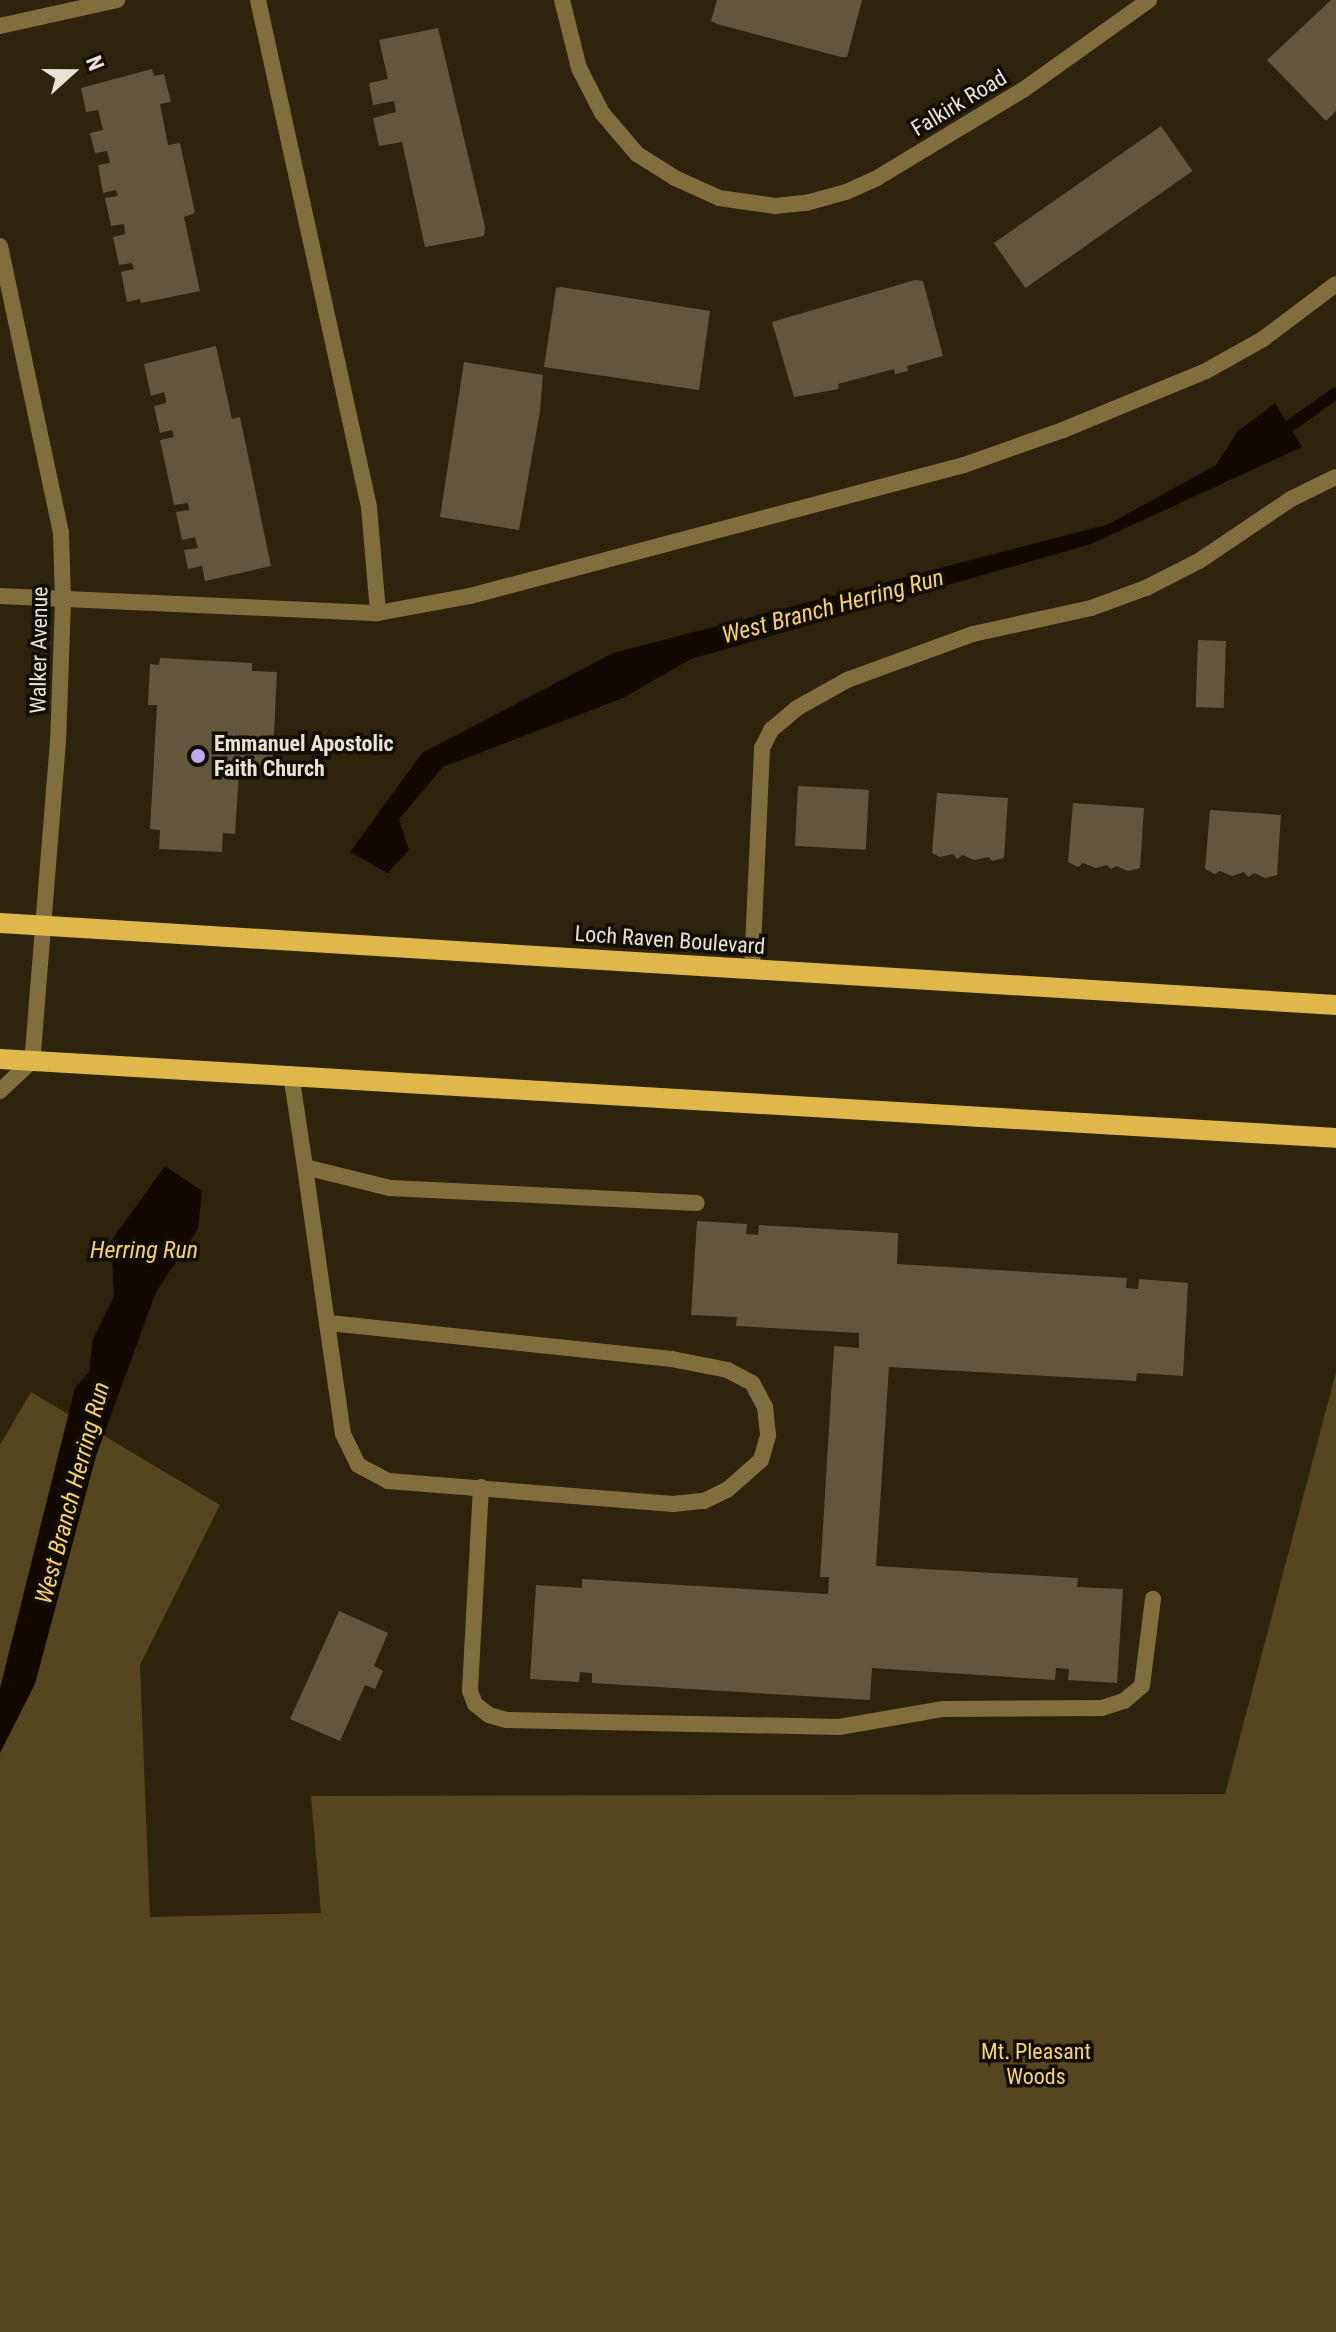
<!DOCTYPE html>
<style>
body{margin:0}
#map{position:relative;width:1336px;height:2332px;overflow:hidden;background:#2e240b;font-family:"Roboto Condensed",sans-serif}
div>[style]{position:absolute}
.green>*{inset:0;background:#554620}
.water>*{inset:0;background:#110900}
.stream>*{height:12px;margin:-6px;padding:0 6px;transform-origin:6px;border-radius:6px;background:#110900}
.building>*{inset:0;background:#62573d;transform-origin:0 0}
.service>*{height:16px;margin:-8px;padding:0 8px;transform-origin:8px;border-radius:8px;background:#816e3f}
.minor>*{height:16px;margin:-8px;padding:0 8px;transform-origin:8px;border-radius:8px;background:#816e3f}
.primary>*{height:20px;margin:-10px;padding:0 10px;transform-origin:10px;border-radius:10px;background:#dfb74b}
.dots>*{width:22px;height:22px;translate:-50% -50%;box-sizing:border-box;border:4px solid #120e05;border-radius:50%}
span{translate:-50% -50%;white-space:nowrap;text-align:center;line-height:1.15;-webkit-text-stroke:7px #120e05;paint-order:stroke}
.street-label{font-size:22px;color:#e9e3d4}
.poi-label{font-size:22px;color:#e9e3d4;font-weight:700}
.left{translate:0 -50%;text-align:left}
.park-label{font-size:22px;color:#fbd471}
.water-label{font-size:24px;color:#f7d16e;font-style:italic}
.north{position:absolute;left:32px;top:32px;width:80px;height:80px;-webkit-text-stroke:6px #120e05;paint-order:stroke;rotate:69deg;font-size:22px;font-weight:700;line-height:32px;text-align:center;color:#e9e3d4}
.north::after{content:'';display:block;margin:auto;width:28px;height:36px;background:#e9e3d4;clip-path:polygon(50% 0,100% 100%,50% 72%,0 100%)}
</style>
<div id="map">
<div class="green">
<div style="clip-path:polygon(1336px 1372px,1336px 2332px,0 2332px,0 1445px,31px 1392px,220px 1505px,140px 1665px,150px 1917px,321px 1913px,311px 1796px,1225px 1794px)"></div>
</div>
<div class="water">
<div style="clip-path:polygon(1275px 403px,1302px 447px,1091px 544px,691px 659px,623px 698px,443px 767px,399px 819px,409px 850px,388px 873px,350px 852px,422px 753px,613px 653px,1109px 524px,1216px 465px,1237px 432px)"></div>
<div style="clip-path:polygon(165px 1166px,202px 1191px,198px 1229px,156px 1292px,96px 1456px,35px 1684px,0 1753px,0 1688px,75px 1388px,89px 1372px,93px 1339px,114px 1296px,111px 1241px)"></div>
</div>
<div class="stream">
<div style="left:1280px;top:433px;width:69px;rotate:-35.5deg"></div>
</div>
<div class="building">
<div style="clip-path:polygon(717px 0,862px 0,847px 57px,841px 57px,717px 24px,711px 21px)"></div>
<div style="clip-path:polygon(1331px 0,1336px 0,1336px 111px,1326px 121px,1267px 60px)"></div>
<div style="clip-path:polygon(438px 28px,485px 227px,484px 236px,425px 247px,402px 142px,379px 146px,373px 118px,396px 112px,394px 101px,373px 105px,369px 83px,388px 79px,379px 40px)"></div>
<div style="clip-path:polygon(152px 69px,154px 76px,164px 74px,171px 102px,160px 104px,168px 145px,180px 143px,195px 213px,184px 217px,200px 291px,141px 303px,140px 299px,127px 302px,121px 272px,134px 269px,132px 263px,119px 265px,113px 237px,125px 234px,124px 224px,111px 226px,105px 198px,118px 196px,116px 190px,103px 193px,98px 165px,110px 163px,107px 151px,95px 153px,90px 133px,103px 130px,98px 110px,86px 112px,81px 88px)"></div>
<div style="left:1161px;top:126px;width:55px;height:204px;rotate:55deg"></div>
<div style="clip-path:polygon(915px 280px,923px 281px,943px 356px,907px 366px,908px 371px,895px 374px,894px 369px,838px 384px,839px 389px,794px 397px,772px 322px)"></div>
<div style="clip-path:polygon(561px 287px,710px 311px,699px 390px,544px 367px,556px 288px)"></div>
<div style="clip-path:polygon(216px 346px,232px 419px,240px 417px,271px 566px,205px 581px,202px 566px,188px 569px,184px 550px,198px 548px,195px 537px,182px 540px,176px 512px,189px 510px,188px 503px,174px 505px,160px 440px,174px 437px,172px 430px,160px 433px,154px 406px,166px 403px,166px 399px,164px 392px,151px 396px,144px 364px)"></div>
<div style="clip-path:polygon(464px 362px,543px 375px,540px 411px,519px 530px,440px 517px)"></div>
<div style="left:1198px;top:640px;width:28px;height:67px;rotate:2deg"></div>
<div style="clip-path:polygon(160px 658px,252px 663px,252px 671px,277px 672px,272px 774px,239px 773px,235px 834px,223px 833px,222px 852px,159px 849px,160px 830px,150px 829px,157px 705px,148px 705px,150px 664px,159px 665px)"></div>
<div style="left:798px;top:786px;width:71px;height:60px;rotate:3deg"></div>
<div style="clip-path:polygon(937px 793px,1008px 798px,1004px 858px,992px 861px,989px 857px,974px 860px,963px 855px,957px 859px,953px 854px,940px 857px,932px 853px)"></div>
<div style="clip-path:polygon(1073px 803px,1144px 808px,1140px 868px,1128px 871px,1116px 866px,1111px 869px,1107px 865px,1096px 868px,1083px 863px,1078px 867px,1068px 862px)"></div>
<div style="clip-path:polygon(1210px 810px,1281px 815px,1277px 875px,1265px 878px,1254px 873px,1248px 877px,1244px 872px,1232px 876px,1220px 871px,1215px 874px,1205px 869px)"></div>
<div style="clip-path:polygon(697px 1221px,747px 1224px,746px 1234px,758px 1235px,759px 1225px,898px 1233px,897px 1264px,1127px 1278px,1126px 1288px,1138px 1289px,1139px 1279px,1188px 1283px,1183px 1376px,1137px 1373px,1136px 1381px,889px 1367px,876px 1566px,1078px 1578px,1077px 1587px,1123px 1589px,1117px 1683px,1068px 1680px,1069px 1669px,1056px 1668px,1055px 1680px,872px 1668px,870px 1700px,592px 1683px,592px 1673px,580px 1672px,579px 1682px,530px 1679px,536px 1585px,582px 1588px,582px 1579px,828px 1594px,829px 1577px,820px 1577px,834px 1346px,859px 1348px,859px 1333px,736px 1326px,737px 1317px,691px 1315px)"></div>
<div style="clip-path:polygon(339px 1611px,388px 1633px,374px 1666px,383px 1671px,375px 1689px,365px 1685px,340px 1741px,290px 1719px)"></div>
</div>
<div class="service">
<div style="left:258px;top:0;width:519px;rotate:77.65deg"></div>
<div style="left:369px;top:507px;width:106px;rotate:85.1deg"></div>
<div style="left:0;top:596px;width:378px;rotate:2.6deg"></div>
<div style="left:378px;top:613px;width:94px;rotate:-10.5deg"></div>
<div style="left:470px;top:596px;width:511px;rotate:-14.85deg"></div>
<div style="left:964px;top:465px;width:105px;rotate:-19.5deg"></div>
<div style="left:1063px;top:430px;width:155px;rotate:-22.4deg"></div>
<div style="left:1206px;top:371px;width:65px;rotate:-29.3deg"></div>
<div style="left:1263px;top:339px;width:91px;rotate:-37deg"></div>
<div style="left:752px;top:969px;width:221px;rotate:-87.4deg"></div>
<div style="left:762px;top:748px;width:20px;rotate:-63deg"></div>
<div style="left:771px;top:730px;width:34px;rotate:-40deg"></div>
<div style="left:797px;top:708px;width:57px;rotate:-29.2deg"></div>
<div style="left:847px;top:680px;width:134px;rotate:-20.1deg"></div>
<div style="left:973px;top:634px;width:121px;rotate:-12.4deg"></div>
<div style="left:1091px;top:608px;width:59px;rotate:-20deg"></div>
<div style="left:1146px;top:588px;width:59px;rotate:-27deg"></div>
<div style="left:1199px;top:561px;width:111px;rotate:-34deg"></div>
<div style="left:1291px;top:499px;width:50px;rotate:-26.1deg"></div>
<div style="left:291px;top:1074px;width:94px;rotate:81.4deg"></div>
<div style="left:305px;top:1167px;width:158px;rotate:82deg"></div>
<div style="left:327px;top:1323px;width:112px;rotate:81.8deg"></div>
<div style="left:343px;top:1434px;width:34px;rotate:64deg"></div>
<div style="left:358px;top:1465px;width:34px;rotate:28deg"></div>
<div style="left:388px;top:1481px;width:286px;rotate:4.6deg"></div>
<div style="left:673px;top:1504px;width:31px;rotate:-6deg"></div>
<div style="left:704px;top:1501px;width:25px;rotate:-26deg"></div>
<div style="left:727px;top:1490px;width:45px;rotate:-41.4deg"></div>
<div style="left:761px;top:1460px;width:26px;rotate:-74deg"></div>
<div style="left:768px;top:1435px;width:28px;rotate:-96deg"></div>
<div style="left:765px;top:1407px;width:27px;rotate:-118deg"></div>
<div style="left:752px;top:1383px;width:27px;rotate:-152deg"></div>
<div style="left:728px;top:1370px;width:57px;rotate:-168.9deg"></div>
<div style="left:672px;top:1359px;width:347px;rotate:-174deg"></div>
<div style="left:0;top:1091px;width:44px;rotate:-43.2deg"></div>
<div style="left:305px;top:1167px;width:88px;rotate:13.9deg"></div>
<div style="left:390px;top:1188px;width:307px;rotate:2.8deg"></div>
<div style="left:481px;top:1487px;width:204px;rotate:93.1deg"></div>
<div style="left:470px;top:1691px;width:14px;rotate:69deg"></div>
<div style="left:475px;top:1704px;width:18px;rotate:38deg"></div>
<div style="left:489px;top:1715px;width:19px;rotate:16deg"></div>
<div style="left:507px;top:1720px;width:332px;rotate:1.2deg"></div>
<div style="left:839px;top:1727px;width:106px;rotate:-9.8deg"></div>
<div style="left:943px;top:1709px;width:159px;rotate:-0.4deg"></div>
<div style="left:1102px;top:1708px;width:23px;rotate:-18deg"></div>
<div style="left:1124px;top:1701px;width:23px;rotate:-40deg"></div>
<div style="left:1142px;top:1686px;width:88px;rotate:-82.8deg"></div>
</div>
<div class="minor">
<div style="left:562px;top:0;width:70px;rotate:76deg"></div>
<div style="left:579px;top:68px;width:51px;rotate:62.9deg"></div>
<div style="left:602px;top:113px;width:54px;rotate:49.5deg"></div>
<div style="left:637px;top:154px;width:45px;rotate:32.3deg"></div>
<div style="left:675px;top:178px;width:48px;rotate:24.4deg"></div>
<div style="left:719px;top:198px;width:57px;rotate:8.1deg"></div>
<div style="left:775px;top:206px;width:31px;rotate:-6deg"></div>
<div style="left:806px;top:203px;width:41px;rotate:-15.4deg"></div>
<div style="left:846px;top:192px;width:34px;rotate:-24deg"></div>
<div style="left:877px;top:178px;width:170px;rotate:-31.1deg"></div>
<div style="left:1023px;top:90px;width:155px;rotate:-35.5deg"></div>
<div style="left:0;top:26px;width:120px;rotate:-12.5deg"></div>
<div style="left:0;top:246px;width:293px;rotate:78deg"></div>
<div style="left:61px;top:533px;width:68px;rotate:88.3deg"></div>
<div style="left:63px;top:601px;width:140px;rotate:92deg"></div>
<div style="left:58px;top:741px;width:321px;rotate:94.6deg"></div>
</div>
<div class="primary">
<div style="left:0;top:923px;width:1339px;rotate:3.51deg"></div>
<div style="left:0;top:1059px;width:1338px;rotate:3.38deg"></div>
</div>
<div class="dots">
<div style="left:198px;top:756px;background:#c0a8f3"></div>
</div>
<div class="street-label">
<span style="left:959px;top:103px;rotate:-31deg">Falkirk Road</span>
<span style="left:39px;top:650px;rotate:-89deg">Walker Avenue</span>
<span style="left:670px;top:940px;rotate:4deg">Loch Raven Boulevard</span>
</div>
<div class="poi-label">
<span class="left" style="left:214px;top:756px">Emmanuel Apostolic<br>Faith Church</span>
</div>
<div class="park-label">
<span style="left:1036px;top:2064px">Mt. Pleasant<br>Woods</span>
</div>
<div class="water-label">
<span style="left:833px;top:607px;rotate:-15deg">West Branch Herring Run</span>
<span style="left:144px;top:1251px">Herring Run</span>
<span style="left:73px;top:1493px;rotate:-75deg">West Branch Herring Run</span>
</div>
<div class="north">N</div>
</div>
